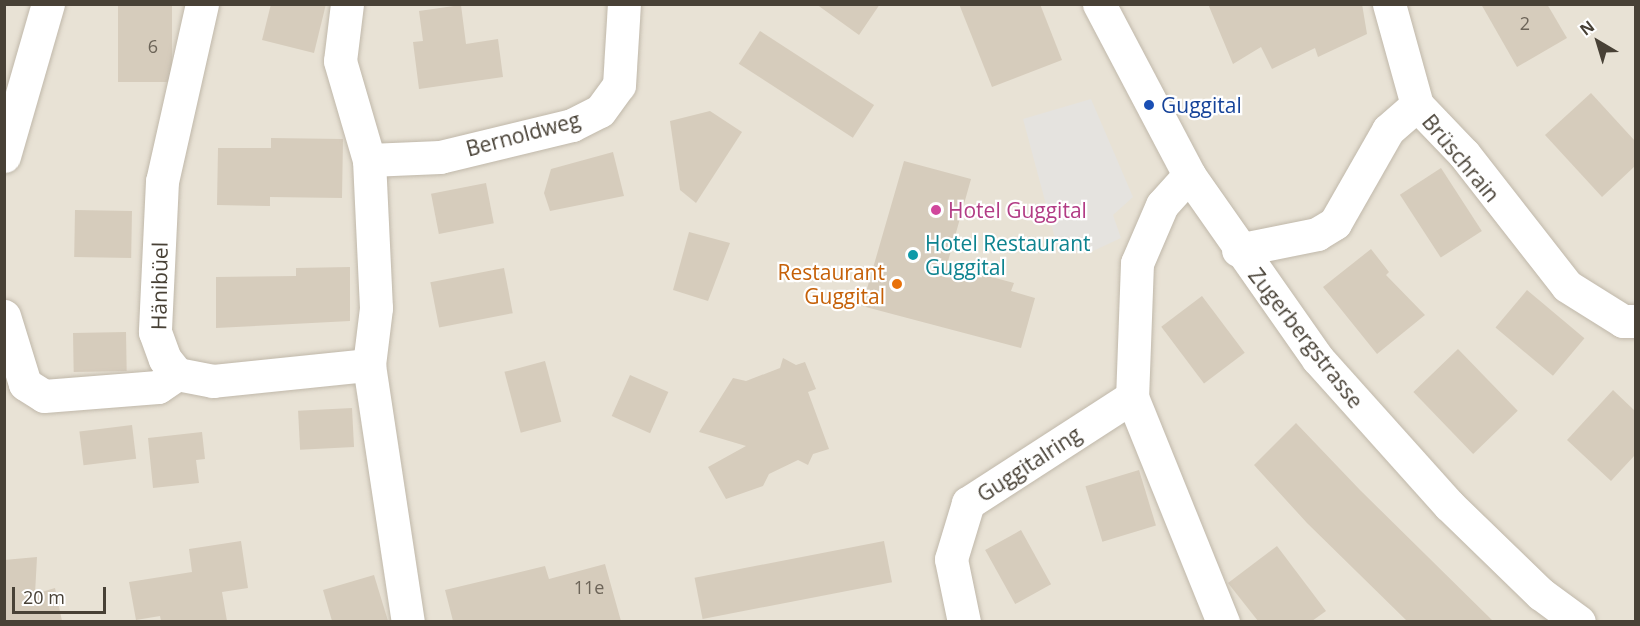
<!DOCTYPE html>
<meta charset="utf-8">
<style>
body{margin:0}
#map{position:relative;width:1640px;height:626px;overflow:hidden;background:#f4f0e7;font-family:"Open Sans",sans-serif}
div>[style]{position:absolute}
.residential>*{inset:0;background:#e8e2d5;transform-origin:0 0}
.parking>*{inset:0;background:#e5e3df}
.building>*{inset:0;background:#d6ccbc;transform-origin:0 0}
.roads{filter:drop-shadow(0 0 2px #c0b8aa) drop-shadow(0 0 2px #c0b8aa)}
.minor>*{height:33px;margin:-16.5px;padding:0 16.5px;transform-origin:16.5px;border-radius:16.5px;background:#fff}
.dots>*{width:16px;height:16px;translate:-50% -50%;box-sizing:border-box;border:3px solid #fff;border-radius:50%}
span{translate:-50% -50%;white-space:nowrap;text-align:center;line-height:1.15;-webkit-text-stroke:4.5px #fff;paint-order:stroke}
.number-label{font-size:18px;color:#6c6458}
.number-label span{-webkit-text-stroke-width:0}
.transit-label{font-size:21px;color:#164399}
.left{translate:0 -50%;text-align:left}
.street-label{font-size:21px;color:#484136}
.hotel-label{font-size:21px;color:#b23c85}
.culture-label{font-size:21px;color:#0d838f}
.food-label{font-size:21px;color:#c56008}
.right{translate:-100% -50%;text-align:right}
.frame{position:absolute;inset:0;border:6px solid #484136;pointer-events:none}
.north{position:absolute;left:1568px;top:12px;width:60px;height:60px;-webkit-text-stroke:4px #fff;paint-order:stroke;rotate:322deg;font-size:16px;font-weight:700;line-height:24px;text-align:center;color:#484136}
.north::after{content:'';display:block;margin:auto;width:21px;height:27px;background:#484136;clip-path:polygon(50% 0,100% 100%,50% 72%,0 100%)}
.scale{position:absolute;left:12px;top:587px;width:94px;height:27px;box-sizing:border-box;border:3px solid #484136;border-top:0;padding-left:8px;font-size:18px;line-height:21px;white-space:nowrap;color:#484136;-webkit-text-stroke:4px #fff;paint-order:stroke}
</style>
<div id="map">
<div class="residential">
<div style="left:5px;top:5px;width:1630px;height:616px"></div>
</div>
<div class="parking">
<div style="clip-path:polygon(1091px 99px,1133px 197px,1113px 215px,1121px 238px,1093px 251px,1059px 253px,1023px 119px)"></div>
</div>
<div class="building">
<div style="left:118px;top:4px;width:54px;height:78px"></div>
<div style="clip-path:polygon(271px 4px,326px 4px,314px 53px,262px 40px)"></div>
<div style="clip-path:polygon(816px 4px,880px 4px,859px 35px)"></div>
<div style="clip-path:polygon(959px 4px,1040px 4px,1062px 60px,992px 87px)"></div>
<div style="clip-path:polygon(1208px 4px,1362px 4px,1367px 34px,1318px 57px,1315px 48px,1272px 69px,1261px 47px,1233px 64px)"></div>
<div style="clip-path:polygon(1481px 4px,1547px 4px,1567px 38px,1517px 67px)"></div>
<div style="clip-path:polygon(461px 5px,466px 44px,498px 39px,503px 77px,419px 89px,413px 42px,423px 41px,419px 11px)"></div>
<div style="left:760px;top:31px;width:136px;height:39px;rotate:33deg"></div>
<div style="clip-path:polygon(1591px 93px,1635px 141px,1635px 166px,1602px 197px,1545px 135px)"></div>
<div style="clip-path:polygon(710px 111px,742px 132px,696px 203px,680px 190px,670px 121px)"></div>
<div style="clip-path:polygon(271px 138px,343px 139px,342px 198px,270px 197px,270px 206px,217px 205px,218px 148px,271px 148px)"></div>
<div style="clip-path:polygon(613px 152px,624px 196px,550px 211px,544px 193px,551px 169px)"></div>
<div style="clip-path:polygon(904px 161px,971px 179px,947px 265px,1014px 283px,1011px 291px,1035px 298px,1021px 348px,862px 306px)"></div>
<div style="left:1441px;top:168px;width:75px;height:49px;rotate:57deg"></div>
<div style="left:486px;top:183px;width:41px;height:56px;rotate:79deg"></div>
<div style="left:75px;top:210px;width:57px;height:47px;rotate:1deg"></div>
<div style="clip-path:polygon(689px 232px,730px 243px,708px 301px,673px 290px)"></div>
<div style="clip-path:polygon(1371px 249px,1389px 272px,1386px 275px,1425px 315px,1377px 354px,1323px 287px)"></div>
<div style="clip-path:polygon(350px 267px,350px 321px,216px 328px,216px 277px,296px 276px,296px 268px)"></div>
<div style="left:504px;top:268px;width:46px;height:75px;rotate:79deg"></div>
<div style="left:1527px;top:290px;width:75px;height:49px;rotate:40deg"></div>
<div style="left:1202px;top:296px;width:71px;height:51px;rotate:53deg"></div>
<div style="left:126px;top:332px;width:39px;height:53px;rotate:89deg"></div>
<div style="left:1458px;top:349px;width:86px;height:62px;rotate:46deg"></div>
<div style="clip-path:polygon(783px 358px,796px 365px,805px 362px,816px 389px,808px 392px,829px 449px,813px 454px,808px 465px,798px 460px,769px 474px,763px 486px,726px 499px,708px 467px,746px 446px,699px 432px,733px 378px,746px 381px,780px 368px)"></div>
<div style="left:545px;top:361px;width:63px;height:42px;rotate:75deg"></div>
<div style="left:630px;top:375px;width:42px;height:45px;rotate:24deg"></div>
<div style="clip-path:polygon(1613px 390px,1635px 411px,1635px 455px,1611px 481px,1567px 440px)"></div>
<div style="left:352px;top:408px;width:39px;height:54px;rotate:87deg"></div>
<div style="clip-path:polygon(1296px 423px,1360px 490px,1493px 621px,1407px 621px,1307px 523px,1254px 465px)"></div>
<div style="left:132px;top:425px;width:34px;height:53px;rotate:83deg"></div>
<div style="clip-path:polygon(202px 432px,205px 459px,196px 460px,199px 483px,153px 488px,148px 438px)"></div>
<div style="left:1139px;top:470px;width:58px;height:56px;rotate:73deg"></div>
<div style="left:1021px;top:530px;width:62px;height:41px;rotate:61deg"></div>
<div style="clip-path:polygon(241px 541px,248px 588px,222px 592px,227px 621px,161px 621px,160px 616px,136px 620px,129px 582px,192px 572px,189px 549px)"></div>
<div style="left:884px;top:541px;width:42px;height:193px;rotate:79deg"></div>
<div style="clip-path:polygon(1277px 546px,1326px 611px,1312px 621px,1258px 621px,1228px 583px)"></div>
<div style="clip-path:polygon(37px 557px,35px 594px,55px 588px,62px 621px,4px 621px,4px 560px)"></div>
<div style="clip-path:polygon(605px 564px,621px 621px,453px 621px,445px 590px,545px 566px,549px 579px)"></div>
<div style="clip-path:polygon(374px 575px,388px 621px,332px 621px,323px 590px)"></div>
</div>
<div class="roads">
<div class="minor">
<div style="left:202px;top:4px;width:181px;rotate:102.7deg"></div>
<div style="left:162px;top:181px;width:151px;rotate:92.7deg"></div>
<div style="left:155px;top:332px;width:29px;rotate:70deg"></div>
<div style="left:165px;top:359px;width:19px;rotate:51deg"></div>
<div style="left:177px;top:374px;width:37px;rotate:11deg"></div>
<div style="left:213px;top:381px;width:157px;rotate:-5.9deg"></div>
<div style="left:347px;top:4px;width:57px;rotate:97deg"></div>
<div style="left:340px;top:61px;width:103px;rotate:73.7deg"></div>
<div style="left:369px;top:160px;width:148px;rotate:87.3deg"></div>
<div style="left:376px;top:308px;width:57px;rotate:97deg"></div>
<div style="left:369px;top:365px;width:260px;rotate:81.4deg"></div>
<div style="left:1099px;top:4px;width:193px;rotate:62.2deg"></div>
<div style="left:1189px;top:175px;width:225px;rotate:55deg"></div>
<div style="left:1318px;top:359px;width:196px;rotate:48.1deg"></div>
<div style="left:1449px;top:505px;width:128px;rotate:44.1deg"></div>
<div style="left:1541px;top:594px;width:47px;rotate:36.4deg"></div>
<div style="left:1389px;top:4px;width:105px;rotate:74.5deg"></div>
<div style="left:1417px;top:105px;width:68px;rotate:46.2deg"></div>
<div style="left:1464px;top:154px;width:167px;rotate:52deg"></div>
<div style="left:1567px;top:286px;width:66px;rotate:32deg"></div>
<div style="left:1623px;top:321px;width:13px"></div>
<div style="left:4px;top:156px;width:158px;rotate:-73.9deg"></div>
<div style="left:369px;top:160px;width:71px;rotate:-2.4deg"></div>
<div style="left:440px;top:157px;width:136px;rotate:-13.6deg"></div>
<div style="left:572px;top:125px;width:31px;rotate:-27deg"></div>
<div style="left:600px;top:111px;width:32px;rotate:-54deg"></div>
<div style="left:619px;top:85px;width:81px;rotate:-86.5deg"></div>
<div style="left:1189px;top:175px;width:40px;rotate:132deg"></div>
<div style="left:1162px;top:205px;width:63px;rotate:113.3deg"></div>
<div style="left:1137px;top:263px;width:134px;rotate:92.1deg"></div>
<div style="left:1132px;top:397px;width:243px;rotate:68deg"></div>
<div style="left:1238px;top:250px;width:81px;rotate:-11.4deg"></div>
<div style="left:1317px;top:234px;width:21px;rotate:-31deg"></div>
<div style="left:1335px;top:223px;width:107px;rotate:-60.3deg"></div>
<div style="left:1388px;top:130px;width:38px;rotate:-41deg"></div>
<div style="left:4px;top:316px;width:71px;rotate:72.8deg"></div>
<div style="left:25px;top:384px;width:22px;rotate:32deg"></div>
<div style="left:44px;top:396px;width:114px;rotate:-4.5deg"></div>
<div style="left:158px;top:387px;width:23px;rotate:-34deg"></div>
<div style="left:964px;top:622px;width:64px;rotate:-101.7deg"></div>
<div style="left:951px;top:559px;width:59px;rotate:-73.1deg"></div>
<div style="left:968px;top:503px;width:195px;rotate:-32.9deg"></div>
</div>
</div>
<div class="dots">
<div style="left:1149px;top:105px;background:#1a4fb4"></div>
<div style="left:936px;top:210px;background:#d1479c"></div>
<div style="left:913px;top:255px;background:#0f9aa8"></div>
<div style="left:897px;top:284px;background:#e8710a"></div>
</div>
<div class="number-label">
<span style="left:1525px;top:23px">2</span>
<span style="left:153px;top:46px">6</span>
<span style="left:589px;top:587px">11e</span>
</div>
<div class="transit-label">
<span class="left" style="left:1161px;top:105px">Guggital</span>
</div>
<div class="street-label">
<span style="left:523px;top:134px;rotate:-15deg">Bernoldweg</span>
<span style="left:1461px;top:158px;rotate:50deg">Brüschrain</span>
<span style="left:159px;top:286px;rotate:-89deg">Hänibüel</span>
<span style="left:1306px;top:338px;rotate:52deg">Zugerbergstrasse</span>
<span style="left:1029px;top:464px;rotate:-33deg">Guggitalring</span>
</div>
<div class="hotel-label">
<span class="left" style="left:948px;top:210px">Hotel Guggital</span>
</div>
<div class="culture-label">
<span class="left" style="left:925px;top:255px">Hotel Restaurant<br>Guggital</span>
</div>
<div class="food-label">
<span class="right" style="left:885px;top:284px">Restaurant<br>Guggital</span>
</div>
<div class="frame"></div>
<div class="north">N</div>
<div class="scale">20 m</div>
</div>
